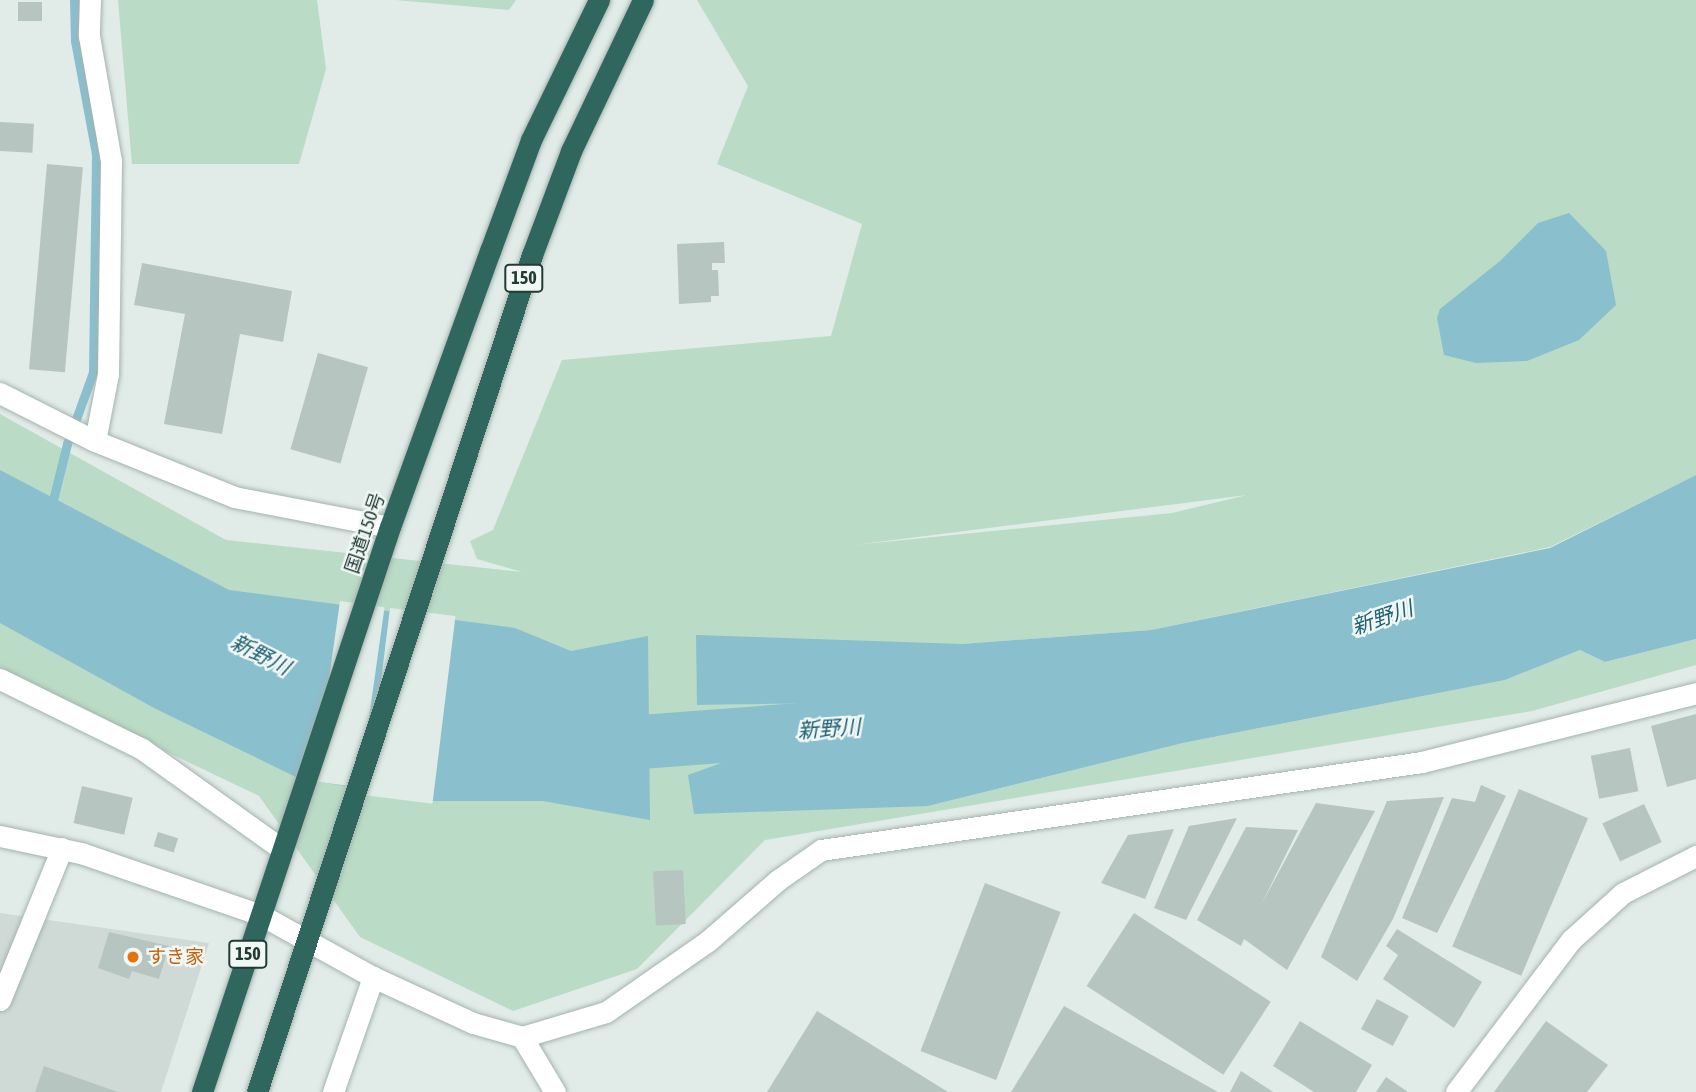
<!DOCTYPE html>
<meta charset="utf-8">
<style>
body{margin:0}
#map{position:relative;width:1696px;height:1092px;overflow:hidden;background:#e1ebe7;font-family:"Asap Condensed","Noto Sans JP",sans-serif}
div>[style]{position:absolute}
.built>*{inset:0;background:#cfdad6}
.green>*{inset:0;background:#badbc5}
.water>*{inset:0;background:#8abfce}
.pier>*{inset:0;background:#e1ebe7;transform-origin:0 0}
.stream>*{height:9px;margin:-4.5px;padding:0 4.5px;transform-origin:4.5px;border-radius:4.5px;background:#8abfce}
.river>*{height:54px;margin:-27px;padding:0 27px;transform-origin:27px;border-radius:27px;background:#8abfce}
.building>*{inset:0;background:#b6c5c0;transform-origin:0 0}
.roads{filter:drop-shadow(0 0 2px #a4b3ae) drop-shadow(0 0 2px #a4b3ae)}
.minor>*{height:21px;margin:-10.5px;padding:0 10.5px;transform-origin:10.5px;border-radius:10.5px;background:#fff}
.highway>*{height:21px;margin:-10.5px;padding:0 10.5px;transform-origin:10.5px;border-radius:10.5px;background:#2f665e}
.dots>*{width:19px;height:19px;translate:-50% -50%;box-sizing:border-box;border:4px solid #f1f7f5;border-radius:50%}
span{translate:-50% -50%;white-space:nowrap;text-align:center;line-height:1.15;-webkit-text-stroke:5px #f1f7f5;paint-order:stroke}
.shield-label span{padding:2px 5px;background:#f1f7f5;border:2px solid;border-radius:5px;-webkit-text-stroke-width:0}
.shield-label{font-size:18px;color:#223b35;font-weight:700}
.street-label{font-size:19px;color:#223b35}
.food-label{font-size:19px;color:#c56008}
.left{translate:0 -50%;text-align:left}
.water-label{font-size:21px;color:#1e6074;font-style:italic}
</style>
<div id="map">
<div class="built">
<div style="clip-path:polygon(0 913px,209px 943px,161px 1092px,0 1092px)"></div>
</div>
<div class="green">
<div style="clip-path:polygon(118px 0,317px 0,326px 69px,299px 164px,132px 164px)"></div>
<div style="clip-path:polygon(396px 0,516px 0,509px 10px)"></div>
<div style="clip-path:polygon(evenodd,697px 0,1696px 0,1696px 475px,1550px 547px,1151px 630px,962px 644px,698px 705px,894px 701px,688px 776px,928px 806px,1183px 743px,1505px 680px,1580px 650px,1605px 662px,1696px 639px,1696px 665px,1532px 711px,765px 840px,637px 969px,513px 1011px,360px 937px,259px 796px,0 672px,0 414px,226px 540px,522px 572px,477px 559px,470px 541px,493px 530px,562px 360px,831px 336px,862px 224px,717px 164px,748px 86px,697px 0,1247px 495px,1172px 513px,854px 545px,1247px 495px)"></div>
</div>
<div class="water">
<div style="clip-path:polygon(1569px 213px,1606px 251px,1616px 305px,1579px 340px,1527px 361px,1476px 363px,1444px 355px,1437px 318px,1440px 309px,1500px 261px,1538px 223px)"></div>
<div style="clip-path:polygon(0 470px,229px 590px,515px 628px,571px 651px,648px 636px,650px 820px,543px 801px,430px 801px,298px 778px,156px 709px,0 623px)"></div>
<div style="clip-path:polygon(1696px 475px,1696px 639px,1605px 662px,1580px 650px,1505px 680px,1183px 743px,928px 806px,694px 814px,688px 775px,891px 702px,697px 705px,696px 635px,962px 644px,1151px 630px,1550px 548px)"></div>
</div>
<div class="pier">
<div style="left:340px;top:601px;width:45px;height:182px;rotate:8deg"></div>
<div style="left:390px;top:608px;width:66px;height:189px;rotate:7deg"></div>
</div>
<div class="stream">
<div style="left:51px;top:508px;width:66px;rotate:-76deg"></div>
<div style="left:67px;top:444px;width:77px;rotate:-70.1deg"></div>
<div style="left:93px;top:372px;width:218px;rotate:-89.2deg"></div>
<div style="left:96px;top:154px;width:115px;rotate:-100.5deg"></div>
<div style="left:75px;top:41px;width:41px;rotate:-91.4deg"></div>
</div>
<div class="river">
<div style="left:574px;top:747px;width:317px;rotate:-4.3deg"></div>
</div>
<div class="building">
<div style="left:18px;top:2px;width:24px;height:19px"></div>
<div style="left:0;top:122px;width:34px;height:29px;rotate:3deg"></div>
<div style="left:47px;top:164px;width:36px;height:206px;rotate:5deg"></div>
<div style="clip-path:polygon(724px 242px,725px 263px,712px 263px,712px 270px,718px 270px,719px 296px,711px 296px,711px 302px,679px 304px,677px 244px)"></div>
<div style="clip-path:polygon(142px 263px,292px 291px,283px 342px,240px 334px,222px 434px,164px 424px,185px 314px,134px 305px)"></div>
<div style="left:318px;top:353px;width:52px;height:100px;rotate:16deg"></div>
<div style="clip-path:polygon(1696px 714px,1696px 779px,1667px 787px,1651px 726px)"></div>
<div style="left:1630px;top:748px;width:44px;height:40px;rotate:79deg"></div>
<div style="clip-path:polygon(1481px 785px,1506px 796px,1437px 933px,1402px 918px,1452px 798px,1475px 802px)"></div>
<div style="left:82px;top:786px;width:52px;height:38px;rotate:13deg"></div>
<div style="left:1519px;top:789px;width:75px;height:171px;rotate:23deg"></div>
<div style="clip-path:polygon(1444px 797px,1393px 919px,1357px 981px,1321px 957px,1387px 801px)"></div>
<div style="clip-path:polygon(1316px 803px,1375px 811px,1287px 970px,1244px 939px,1241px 946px,1197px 920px,1246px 827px,1298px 830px,1261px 905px)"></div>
<div style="left:1644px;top:804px;width:42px;height:46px;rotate:65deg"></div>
<div style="clip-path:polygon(1237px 818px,1186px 920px,1154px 908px,1189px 826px)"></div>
<div style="clip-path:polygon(1174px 829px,1145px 899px,1101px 883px,1128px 835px)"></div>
<div style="left:158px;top:832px;width:21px;height:15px;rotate:17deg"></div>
<div style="left:683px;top:870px;width:54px;height:30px;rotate:87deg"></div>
<div style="left:985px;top:883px;width:81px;height:180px;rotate:21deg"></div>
<div style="left:1134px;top:913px;width:163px;height:87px;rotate:33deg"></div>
<div style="clip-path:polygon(1397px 929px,1482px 982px,1454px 1028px,1383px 979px,1398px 955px,1386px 946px)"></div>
<div style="clip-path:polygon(109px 932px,169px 946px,159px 979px,132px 971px,129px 979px,98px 968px)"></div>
<div style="left:1377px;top:999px;width:36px;height:34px;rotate:28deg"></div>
<div style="clip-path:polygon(1064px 1006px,1218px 1092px,1011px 1092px)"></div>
<div style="clip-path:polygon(817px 1011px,948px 1092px,767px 1092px)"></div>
<div style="clip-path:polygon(1300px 1021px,1372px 1065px,1356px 1092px,1314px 1092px,1273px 1066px)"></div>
<div style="clip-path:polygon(1546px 1021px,1608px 1065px,1587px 1092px,1494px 1092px)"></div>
<div style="clip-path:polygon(44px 1066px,118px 1092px,35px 1092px)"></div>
<div style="clip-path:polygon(1241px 1071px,1273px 1092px,1230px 1092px)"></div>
<div style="clip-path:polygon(1386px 1077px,1408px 1092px,1376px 1092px)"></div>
</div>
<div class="roads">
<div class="minor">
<div style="left:90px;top:0;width:36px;rotate:92deg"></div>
<div style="left:89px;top:36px;width:127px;rotate:80deg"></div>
<div style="left:111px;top:161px;width:213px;rotate:90.8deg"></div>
<div style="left:108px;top:374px;width:68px;rotate:101deg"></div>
<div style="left:0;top:393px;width:106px;rotate:26.8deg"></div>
<div style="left:95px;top:441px;width:150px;rotate:21.9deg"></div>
<div style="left:234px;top:497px;width:159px;rotate:10.9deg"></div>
<div style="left:0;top:679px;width:158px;rotate:26.2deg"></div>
<div style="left:142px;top:749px;width:173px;rotate:35.6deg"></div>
<div style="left:0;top:836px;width:83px;rotate:11.9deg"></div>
<div style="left:81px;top:853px;width:190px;rotate:19deg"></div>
<div style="left:261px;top:915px;width:128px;rotate:29deg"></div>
<div style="left:373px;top:977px;width:110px;rotate:24.7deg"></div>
<div style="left:473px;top:1023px;width:51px;rotate:15.9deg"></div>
<div style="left:522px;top:1037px;width:88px;rotate:-16.6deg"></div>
<div style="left:606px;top:1012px;width:124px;rotate:-34.8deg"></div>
<div style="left:708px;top:941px;width:93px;rotate:-41.1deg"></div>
<div style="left:778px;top:880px;width:52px;rotate:-34.9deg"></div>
<div style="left:821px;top:850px;width:607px;rotate:-8.33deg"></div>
<div style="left:1422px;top:762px;width:283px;rotate:-14.1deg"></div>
<div style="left:0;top:1000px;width:164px;rotate:-67.8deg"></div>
<div style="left:522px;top:1037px;width:64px;rotate:59deg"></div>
<div style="left:333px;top:1092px;width:122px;rotate:-70.8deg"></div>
<div style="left:1456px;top:1092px;width:191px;rotate:-52.9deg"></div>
<div style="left:1571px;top:940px;width:70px;rotate:-42.1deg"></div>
<div style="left:1623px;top:893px;width:82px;rotate:-26.9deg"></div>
</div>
<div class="highway">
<div style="left:202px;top:1092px;width:595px;rotate:-71.6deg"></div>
<div style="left:390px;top:527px;width:294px;rotate:-70.1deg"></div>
<div style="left:490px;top:251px;width:118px;rotate:-69.7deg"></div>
<div style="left:531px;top:140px;width:156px;rotate:-64.1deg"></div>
<div style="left:257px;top:1092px;width:881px;rotate:-71.81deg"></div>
<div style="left:532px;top:255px;width:111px;rotate:-69.4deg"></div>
<div style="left:571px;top:151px;width:167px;rotate:-64.5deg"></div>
</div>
</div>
<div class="dots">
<div style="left:133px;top:957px;background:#e8710a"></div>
</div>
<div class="shield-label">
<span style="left:524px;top:278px">150</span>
<span style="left:248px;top:954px">150</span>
</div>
<div class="street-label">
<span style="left:365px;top:533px;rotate:-71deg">国道150号</span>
</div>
<div class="food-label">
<span class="left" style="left:147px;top:957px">すき家</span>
</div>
<div class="water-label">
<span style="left:1382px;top:617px;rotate:-19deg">新野川</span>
<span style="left:261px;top:654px;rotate:27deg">新野川</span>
<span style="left:829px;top:728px;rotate:-4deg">新野川</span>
</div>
</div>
